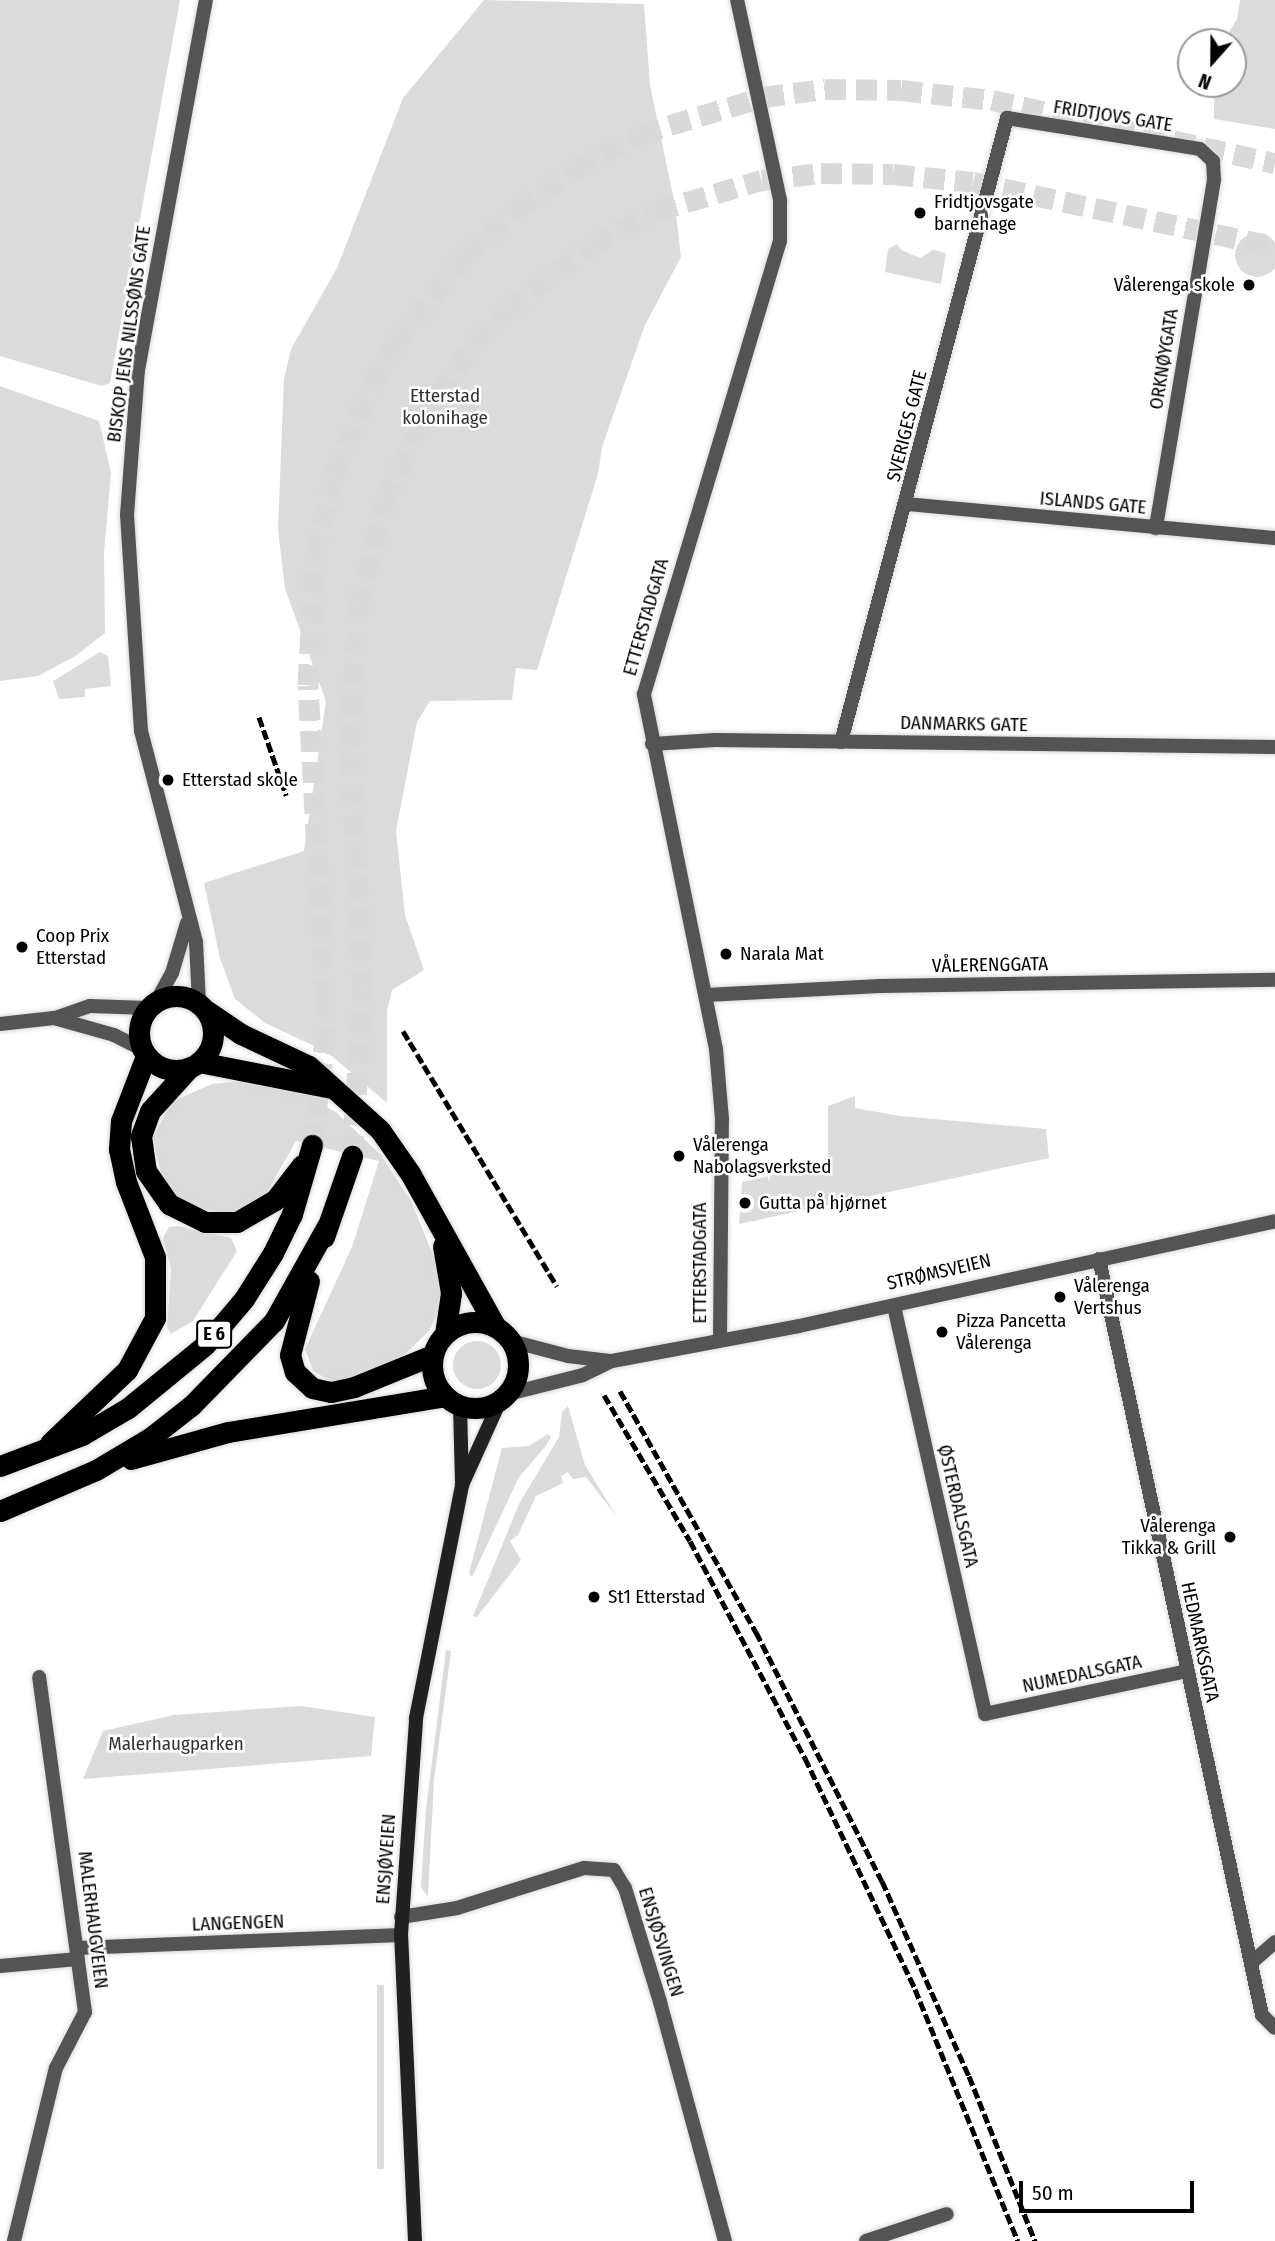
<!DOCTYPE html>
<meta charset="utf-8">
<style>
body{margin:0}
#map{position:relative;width:1275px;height:2241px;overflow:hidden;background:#fff;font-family:"Fira Sans Condensed",sans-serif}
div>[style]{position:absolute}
.green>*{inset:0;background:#dbdbdb;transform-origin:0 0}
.round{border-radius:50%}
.highway-tunnel>*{height:21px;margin-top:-10.5px;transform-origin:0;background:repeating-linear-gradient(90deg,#d9d9d9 0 21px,transparent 0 31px)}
.roads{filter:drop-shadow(0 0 2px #dbdbdb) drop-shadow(0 0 2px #dbdbdb)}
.street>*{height:14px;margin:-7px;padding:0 7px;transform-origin:7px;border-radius:7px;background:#545454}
.secondary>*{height:14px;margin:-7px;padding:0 7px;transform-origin:7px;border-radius:7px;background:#212121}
.highway>*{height:21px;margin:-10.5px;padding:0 10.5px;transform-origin:10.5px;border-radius:10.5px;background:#000}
.highway>.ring{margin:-10.5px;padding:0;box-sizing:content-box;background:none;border:21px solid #000;border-radius:50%}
.rail>*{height:5px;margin-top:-2.5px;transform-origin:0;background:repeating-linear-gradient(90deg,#000 0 10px,transparent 0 13.5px)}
.dots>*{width:19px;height:19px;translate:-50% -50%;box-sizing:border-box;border:4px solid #fff;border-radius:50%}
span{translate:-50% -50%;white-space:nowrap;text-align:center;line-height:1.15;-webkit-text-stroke:5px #fff;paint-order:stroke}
.shield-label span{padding:2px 5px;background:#fff;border:2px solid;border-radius:5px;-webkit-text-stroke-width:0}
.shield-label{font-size:18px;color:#000;font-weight:700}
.street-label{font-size:19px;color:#000}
.poi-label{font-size:19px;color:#000}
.left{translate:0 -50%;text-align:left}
.right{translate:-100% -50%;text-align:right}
.park-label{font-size:19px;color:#323232}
.north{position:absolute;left:1177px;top:28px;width:70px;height:70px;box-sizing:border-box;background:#fff;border:2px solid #999;border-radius:50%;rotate:201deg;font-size:19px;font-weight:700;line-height:28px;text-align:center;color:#000}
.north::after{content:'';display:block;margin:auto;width:24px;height:32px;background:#000;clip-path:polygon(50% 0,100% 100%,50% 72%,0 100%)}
.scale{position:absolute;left:1019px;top:2181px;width:175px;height:32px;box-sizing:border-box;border:4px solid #000;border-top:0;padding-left:9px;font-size:21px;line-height:24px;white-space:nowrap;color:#000;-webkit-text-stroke:5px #fff;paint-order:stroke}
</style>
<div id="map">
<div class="green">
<div style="clip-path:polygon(0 0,180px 0,110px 383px,102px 386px,0 356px)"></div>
<div style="clip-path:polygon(484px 0,644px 4px,650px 85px,675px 205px,681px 257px,645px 325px,602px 447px,598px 474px,537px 670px,516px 668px,512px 700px,430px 701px,417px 722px,396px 831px,405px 915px,424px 970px,392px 990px,387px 1010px,387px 1103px,327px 1052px,265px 1023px,235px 999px,220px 958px,204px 883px,304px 851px,326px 701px,285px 589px,278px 529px,284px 379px,291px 349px,337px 268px,403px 98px)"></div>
<div style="clip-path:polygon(1240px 0,1275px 0,1275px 129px,1214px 119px,1214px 84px,1233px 84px,1233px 42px,1223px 42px,1237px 19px)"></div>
<div class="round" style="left:1235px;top:233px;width:44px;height:44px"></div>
<div style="clip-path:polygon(897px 244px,901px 250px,920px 258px,933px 250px,946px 253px,941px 284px,885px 272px,888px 249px)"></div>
<div style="clip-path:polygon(0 386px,99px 421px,111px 473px,104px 553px,105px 633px,74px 657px,38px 676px,0 681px)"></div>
<div style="clip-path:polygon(100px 652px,108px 656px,111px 686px,85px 689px,85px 697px,59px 699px,53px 681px)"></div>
<div style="clip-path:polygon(252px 1080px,299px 1090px,337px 1113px,381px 1155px,411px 1201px,442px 1277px,439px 1309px,430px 1330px,400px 1359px,336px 1384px,313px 1371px,305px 1349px,352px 1247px,379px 1161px,296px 1141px,266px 1194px,236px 1211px,222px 1213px,196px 1208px,170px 1191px,162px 1179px,153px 1138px,171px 1102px,212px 1084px)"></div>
<div style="clip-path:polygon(855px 1096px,855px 1108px,900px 1116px,1046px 1129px,1049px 1158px,739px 1224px,742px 1182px,828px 1163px,828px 1106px)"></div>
<div style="clip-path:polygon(178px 1226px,231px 1238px,237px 1251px,193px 1321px,171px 1334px,167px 1328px,171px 1269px,163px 1238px,169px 1227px)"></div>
<div class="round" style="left:453px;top:1341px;width:48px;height:48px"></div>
<div style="clip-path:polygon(568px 1406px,585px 1465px,617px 1517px,586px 1477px,573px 1479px,568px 1472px,561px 1476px,563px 1483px,536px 1496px,518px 1535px,510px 1541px,521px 1560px,477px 1617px,473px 1616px,519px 1504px,559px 1437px,562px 1412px)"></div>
<div style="clip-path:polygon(548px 1434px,551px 1437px,545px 1447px,519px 1477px,472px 1577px,469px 1573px,502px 1448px,529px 1446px)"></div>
<div style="clip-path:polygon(446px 1650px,451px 1651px,434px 1780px,428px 1897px,421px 1887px,426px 1809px)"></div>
<div style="clip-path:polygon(301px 1706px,375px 1717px,371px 1756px,83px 1779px,103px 1731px,174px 1715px)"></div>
<div style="left:377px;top:1985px;width:7px;height:184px"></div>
</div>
<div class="highway-tunnel">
<div style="left:312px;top:1145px;width:99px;rotate:-83deg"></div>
<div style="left:324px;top:1047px;width:48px;rotate:-88.8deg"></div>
<div style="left:325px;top:999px;width:314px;rotate:-93.1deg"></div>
<div style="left:308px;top:685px;width:129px;rotate:-86.9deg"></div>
<div style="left:315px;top:556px;width:83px;rotate:-76.8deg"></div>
<div style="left:334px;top:475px;width:96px;rotate:-67.4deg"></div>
<div style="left:371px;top:386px;width:47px;rotate:-60.7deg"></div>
<div style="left:394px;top:345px;width:114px;rotate:-51.4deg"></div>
<div style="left:465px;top:256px;width:69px;rotate:-42deg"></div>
<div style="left:516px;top:210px;width:72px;rotate:-34.8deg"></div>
<div style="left:575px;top:169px;width:74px;rotate:-28.3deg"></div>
<div style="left:640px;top:134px;width:128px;rotate:-16.7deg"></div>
<div style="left:763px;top:97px;width:63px;rotate:-7.4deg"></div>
<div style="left:825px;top:89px;width:76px;rotate:0.8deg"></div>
<div style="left:901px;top:90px;width:92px;rotate:6.3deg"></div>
<div style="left:992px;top:100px;width:290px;rotate:12.6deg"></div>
<div style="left:352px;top:1156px;width:165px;rotate:-86.2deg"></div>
<div style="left:363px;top:991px;width:245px;rotate:-93deg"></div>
<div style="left:350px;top:746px;width:139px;rotate:-86.7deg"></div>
<div style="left:358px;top:607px;width:110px;rotate:-75.8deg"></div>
<div style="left:385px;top:500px;width:87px;rotate:-65.5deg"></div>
<div style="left:421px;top:421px;width:93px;rotate:-55.5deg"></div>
<div style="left:474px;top:344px;width:47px;rotate:-45.9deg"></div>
<div style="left:507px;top:310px;width:107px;rotate:-37.4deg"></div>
<div style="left:592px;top:245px;width:72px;rotate:-28deg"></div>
<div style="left:656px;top:211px;width:110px;rotate:-16.3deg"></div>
<div style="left:762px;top:180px;width:59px;rotate:-6.8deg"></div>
<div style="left:821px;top:173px;width:72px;rotate:0.8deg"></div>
<div style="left:893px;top:174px;width:80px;rotate:5.7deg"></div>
<div style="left:973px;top:182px;width:309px;rotate:12.1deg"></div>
</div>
<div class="roads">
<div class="street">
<div style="left:907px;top:504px;width:370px;rotate:5.3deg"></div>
<div style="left:841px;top:742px;width:646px;rotate:-75.1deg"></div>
<div style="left:1007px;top:118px;width:195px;rotate:9.1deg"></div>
<div style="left:1200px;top:149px;width:18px;rotate:43deg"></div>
<div style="left:1213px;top:161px;width:19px;rotate:87deg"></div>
<div style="left:1214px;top:180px;width:353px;rotate:99.5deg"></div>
<div style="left:652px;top:744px;width:63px;rotate:-3.6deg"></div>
<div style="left:715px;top:740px;width:560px;rotate:0.72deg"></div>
<div style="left:706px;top:995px;width:174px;rotate:-3deg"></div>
<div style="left:880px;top:986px;width:395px;rotate:-0.9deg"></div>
<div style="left:157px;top:1000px;width:31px;rotate:-61deg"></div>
<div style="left:172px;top:973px;width:52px;rotate:-73.3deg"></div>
<div style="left:199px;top:1003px;width:61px;rotate:-92.8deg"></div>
<div style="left:196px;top:942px;width:218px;rotate:-104.6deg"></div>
<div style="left:141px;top:731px;width:216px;rotate:-93.7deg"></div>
<div style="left:127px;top:515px;width:145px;rotate:-85.7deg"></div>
<div style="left:138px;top:370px;width:376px;rotate:-79.6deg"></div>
<div style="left:55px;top:1018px;width:37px;rotate:-19deg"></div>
<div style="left:90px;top:1006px;width:58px;rotate:2deg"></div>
<div style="left:0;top:1024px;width:54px;rotate:-6.3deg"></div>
<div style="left:54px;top:1018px;width:62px;rotate:15.8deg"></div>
<div style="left:114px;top:1035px;width:31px;rotate:27deg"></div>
<div style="left:1099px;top:1259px;width:773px;rotate:77.83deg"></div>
<div style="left:1262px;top:2015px;width:18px;rotate:45deg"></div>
<div style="left:894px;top:1306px;width:418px;rotate:77.4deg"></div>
<div style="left:985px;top:1714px;width:207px;rotate:-12deg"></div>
<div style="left:720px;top:1340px;width:221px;rotate:-89.5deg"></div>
<div style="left:722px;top:1119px;width:70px;rotate:-94.9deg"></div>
<div style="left:716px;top:1049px;width:362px;rotate:-101.5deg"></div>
<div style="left:644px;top:694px;width:473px;rotate:-73.3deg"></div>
<div style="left:780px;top:241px;width:41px;rotate:-90deg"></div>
<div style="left:780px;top:200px;width:205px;rotate:-102.1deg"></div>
<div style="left:511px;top:1341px;width:59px;rotate:14.7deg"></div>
<div style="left:568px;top:1356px;width:42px;rotate:6.8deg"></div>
<div style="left:508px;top:1394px;width:77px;rotate:-14.2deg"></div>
<div style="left:583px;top:1375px;width:32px;rotate:-26deg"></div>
<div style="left:612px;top:1361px;width:190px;rotate:-10.6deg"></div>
<div style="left:799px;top:1326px;width:487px;rotate:-12.4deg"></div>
<div style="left:401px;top:1917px;width:57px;rotate:-9.1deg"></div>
<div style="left:457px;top:1908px;width:133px;rotate:-17.5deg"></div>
<div style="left:584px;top:1868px;width:30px;rotate:4deg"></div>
<div style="left:614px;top:1870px;width:21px;rotate:59deg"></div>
<div style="left:625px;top:1888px;width:119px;rotate:72.9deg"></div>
<div style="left:660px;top:2002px;width:248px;rotate:74.8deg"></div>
<div style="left:77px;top:1948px;width:324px;rotate:-2.3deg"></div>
<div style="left:1251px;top:1963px;width:32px;rotate:-41deg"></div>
<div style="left:0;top:1966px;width:78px;rotate:-5.1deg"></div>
<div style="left:14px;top:2241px;width:178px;rotate:-76.4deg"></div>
<div style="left:56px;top:2068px;width:63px;rotate:-62.6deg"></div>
<div style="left:85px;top:2012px;width:338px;rotate:-97.8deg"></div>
<div style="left:866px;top:2241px;width:85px;rotate:-18.4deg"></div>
</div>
<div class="secondary">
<div style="left:460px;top:1406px;width:75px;rotate:88.5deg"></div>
<div style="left:415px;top:2241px;width:306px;rotate:-92.6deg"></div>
<div style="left:401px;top:1935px;width:218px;rotate:-86deg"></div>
<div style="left:416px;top:1718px;width:237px;rotate:-78.8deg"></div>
<div style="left:462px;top:1485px;width:92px;rotate:-65.7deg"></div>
</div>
<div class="highway">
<div class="ring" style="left:139px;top:996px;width:53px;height:53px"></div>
<div style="left:207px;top:1011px;width:41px;rotate:34.1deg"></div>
<div style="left:241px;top:1034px;width:75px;rotate:25.2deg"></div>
<div style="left:309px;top:1066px;width:96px;rotate:42deg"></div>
<div style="left:380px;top:1130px;width:52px;rotate:55.1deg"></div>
<div style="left:410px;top:1173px;width:175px;rotate:60.9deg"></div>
<div style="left:199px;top:1062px;width:135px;rotate:11.1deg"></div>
<div style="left:190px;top:1067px;width:59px;rotate:132.3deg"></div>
<div style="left:150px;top:1111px;width:27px;rotate:110deg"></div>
<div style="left:141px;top:1136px;width:35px;rotate:82deg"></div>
<div style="left:146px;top:1171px;width:40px;rotate:55.1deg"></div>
<div style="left:169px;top:1204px;width:40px;rotate:26.6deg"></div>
<div style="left:205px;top:1222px;width:32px"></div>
<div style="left:237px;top:1222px;width:44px;rotate:-30.1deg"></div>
<div style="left:275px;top:1200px;width:44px;rotate:-52.4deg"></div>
<div style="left:324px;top:1237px;width:86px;rotate:-70.9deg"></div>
<div style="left:443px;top:1246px;width:48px;rotate:80.3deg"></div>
<div style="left:451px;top:1293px;width:41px;rotate:98.3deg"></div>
<div style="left:309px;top:1281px;width:76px;rotate:104.4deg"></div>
<div style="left:290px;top:1355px;width:18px;rotate:74deg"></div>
<div style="left:295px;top:1372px;width:23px;rotate:43deg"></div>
<div style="left:312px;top:1388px;width:19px;rotate:12deg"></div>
<div style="left:331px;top:1392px;width:24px;rotate:-12deg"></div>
<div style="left:354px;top:1387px;width:85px;rotate:-22.1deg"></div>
<div class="ring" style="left:432px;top:1322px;width:65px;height:65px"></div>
<div style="left:50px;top:1443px;width:106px;rotate:-43.5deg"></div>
<div style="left:127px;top:1370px;width:59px;rotate:-61.7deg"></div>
<div style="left:155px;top:1318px;width:61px;rotate:-90deg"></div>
<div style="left:155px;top:1257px;width:80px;rotate:-111.1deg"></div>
<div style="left:126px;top:1182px;width:34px;rotate:-102deg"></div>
<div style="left:119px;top:1149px;width:28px;rotate:-86deg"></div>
<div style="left:121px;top:1121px;width:70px;rotate:-69deg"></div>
<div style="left:131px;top:1459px;width:101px;rotate:-15.6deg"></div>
<div style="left:228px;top:1432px;width:220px;rotate:-9.4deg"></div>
<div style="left:0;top:1466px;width:88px;rotate:-20.7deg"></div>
<div style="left:82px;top:1435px;width:53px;rotate:-30.4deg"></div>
<div style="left:128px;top:1408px;width:99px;rotate:-39.3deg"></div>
<div style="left:205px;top:1345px;width:60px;rotate:-49.7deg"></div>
<div style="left:244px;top:1299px;width:54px;rotate:-57.8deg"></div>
<div style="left:273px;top:1253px;width:43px;rotate:-64deg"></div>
<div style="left:292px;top:1214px;width:72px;rotate:-73.8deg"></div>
<div style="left:0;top:1511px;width:104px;rotate:-23.1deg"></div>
<div style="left:96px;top:1470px;width:63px;rotate:-30.7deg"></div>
<div style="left:150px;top:1438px;width:53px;rotate:-38.2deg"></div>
<div style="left:192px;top:1405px;width:117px;rotate:-45.7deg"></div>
<div style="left:274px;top:1321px;width:109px;rotate:-60.8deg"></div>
</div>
</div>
<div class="rail">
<div style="left:259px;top:717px;width:83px;rotate:70.9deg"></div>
<div style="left:403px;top:1031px;width:298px;rotate:58.9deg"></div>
<div style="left:620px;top:1391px;width:277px;rotate:60.6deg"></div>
<div style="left:756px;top:1632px;width:279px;rotate:63.2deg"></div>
<div style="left:882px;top:1881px;width:214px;rotate:66deg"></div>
<div style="left:969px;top:2076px;width:178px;rotate:68.2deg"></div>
<div style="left:604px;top:1395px;width:169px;rotate:59.5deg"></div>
<div style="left:690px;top:1541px;width:246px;rotate:62.1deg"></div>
<div style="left:805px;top:1758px;width:256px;rotate:64.5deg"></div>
<div style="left:915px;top:1989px;width:272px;rotate:67.8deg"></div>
</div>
<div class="dots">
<div style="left:920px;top:213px;background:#000"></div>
<div style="left:1249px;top:285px;background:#000"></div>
<div style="left:168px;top:780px;background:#000"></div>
<div style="left:22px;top:947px;background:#000"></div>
<div style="left:726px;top:954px;background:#000"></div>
<div style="left:679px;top:1156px;background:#000"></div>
<div style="left:745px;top:1203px;background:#000"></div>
<div style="left:1060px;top:1297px;background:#000"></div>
<div style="left:942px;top:1332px;background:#000"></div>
<div style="left:1230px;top:1537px;background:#000"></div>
<div style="left:594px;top:1597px;background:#000"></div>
</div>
<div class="shield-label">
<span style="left:214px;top:1334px">E 6</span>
</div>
<div class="street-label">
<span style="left:1113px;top:116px;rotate:9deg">FRIDTJOVS GATE</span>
<span style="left:129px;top:334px;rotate:-82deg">BISKOP JENS NILSSØNS GATE</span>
<span style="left:1164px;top:359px;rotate:-81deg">ORKNØYGATA</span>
<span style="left:907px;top:426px;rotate:-76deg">SVERIGES GATE</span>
<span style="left:1093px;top:503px;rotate:5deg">ISLANDS GATE</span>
<span style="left:646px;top:617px;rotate:-74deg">ETTERSTADGATA</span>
<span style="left:964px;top:724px;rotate:1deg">DANMARKS GATE</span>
<span style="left:990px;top:965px;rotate:-1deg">VÅLERENGGATA</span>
<span style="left:700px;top:1263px;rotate:-90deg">ETTERSTADGATA</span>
<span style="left:939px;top:1272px;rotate:-13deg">STRØMSVEIEN</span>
<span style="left:958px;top:1506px;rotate:77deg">ØSTERDALSGATA</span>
<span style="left:1200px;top:1642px;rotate:78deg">HEDMARKSGATA</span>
<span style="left:1082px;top:1674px;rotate:-12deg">NUMEDALSGATA</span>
<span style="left:386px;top:1859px;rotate:-86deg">ENSJØVEIEN</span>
<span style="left:93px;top:1920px;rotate:83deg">MALERHAUGVEIEN</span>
<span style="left:238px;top:1923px;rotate:-2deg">LANGENGEN</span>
<span style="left:661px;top:1942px;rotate:73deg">ENSJØSVINGEN</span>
</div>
<div class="poi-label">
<span class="left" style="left:934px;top:213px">Fridtjovsgate<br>barnehage</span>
<span class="right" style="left:1235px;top:285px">Vålerenga skole</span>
<span class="left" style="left:182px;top:780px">Etterstad skole</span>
<span class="left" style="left:36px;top:947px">Coop Prix<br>Etterstad</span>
<span class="left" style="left:740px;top:954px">Narala Mat</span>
<span class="left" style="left:693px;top:1156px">Vålerenga<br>Nabolagsverksted</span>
<span class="left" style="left:759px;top:1203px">Gutta på hjørnet</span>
<span class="left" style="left:1074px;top:1297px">Vålerenga<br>Vertshus</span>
<span class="left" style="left:956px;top:1332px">Pizza Pancetta<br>Vålerenga</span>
<span class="right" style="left:1216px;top:1537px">Vålerenga<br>Tikka &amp; Grill</span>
<span class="left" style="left:608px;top:1597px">St1 Etterstad</span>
</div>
<div class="park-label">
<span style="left:445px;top:407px">Etterstad<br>kolonihage</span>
<span style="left:176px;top:1744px">Malerhaugparken</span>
</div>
<div class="north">N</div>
<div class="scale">50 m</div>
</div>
